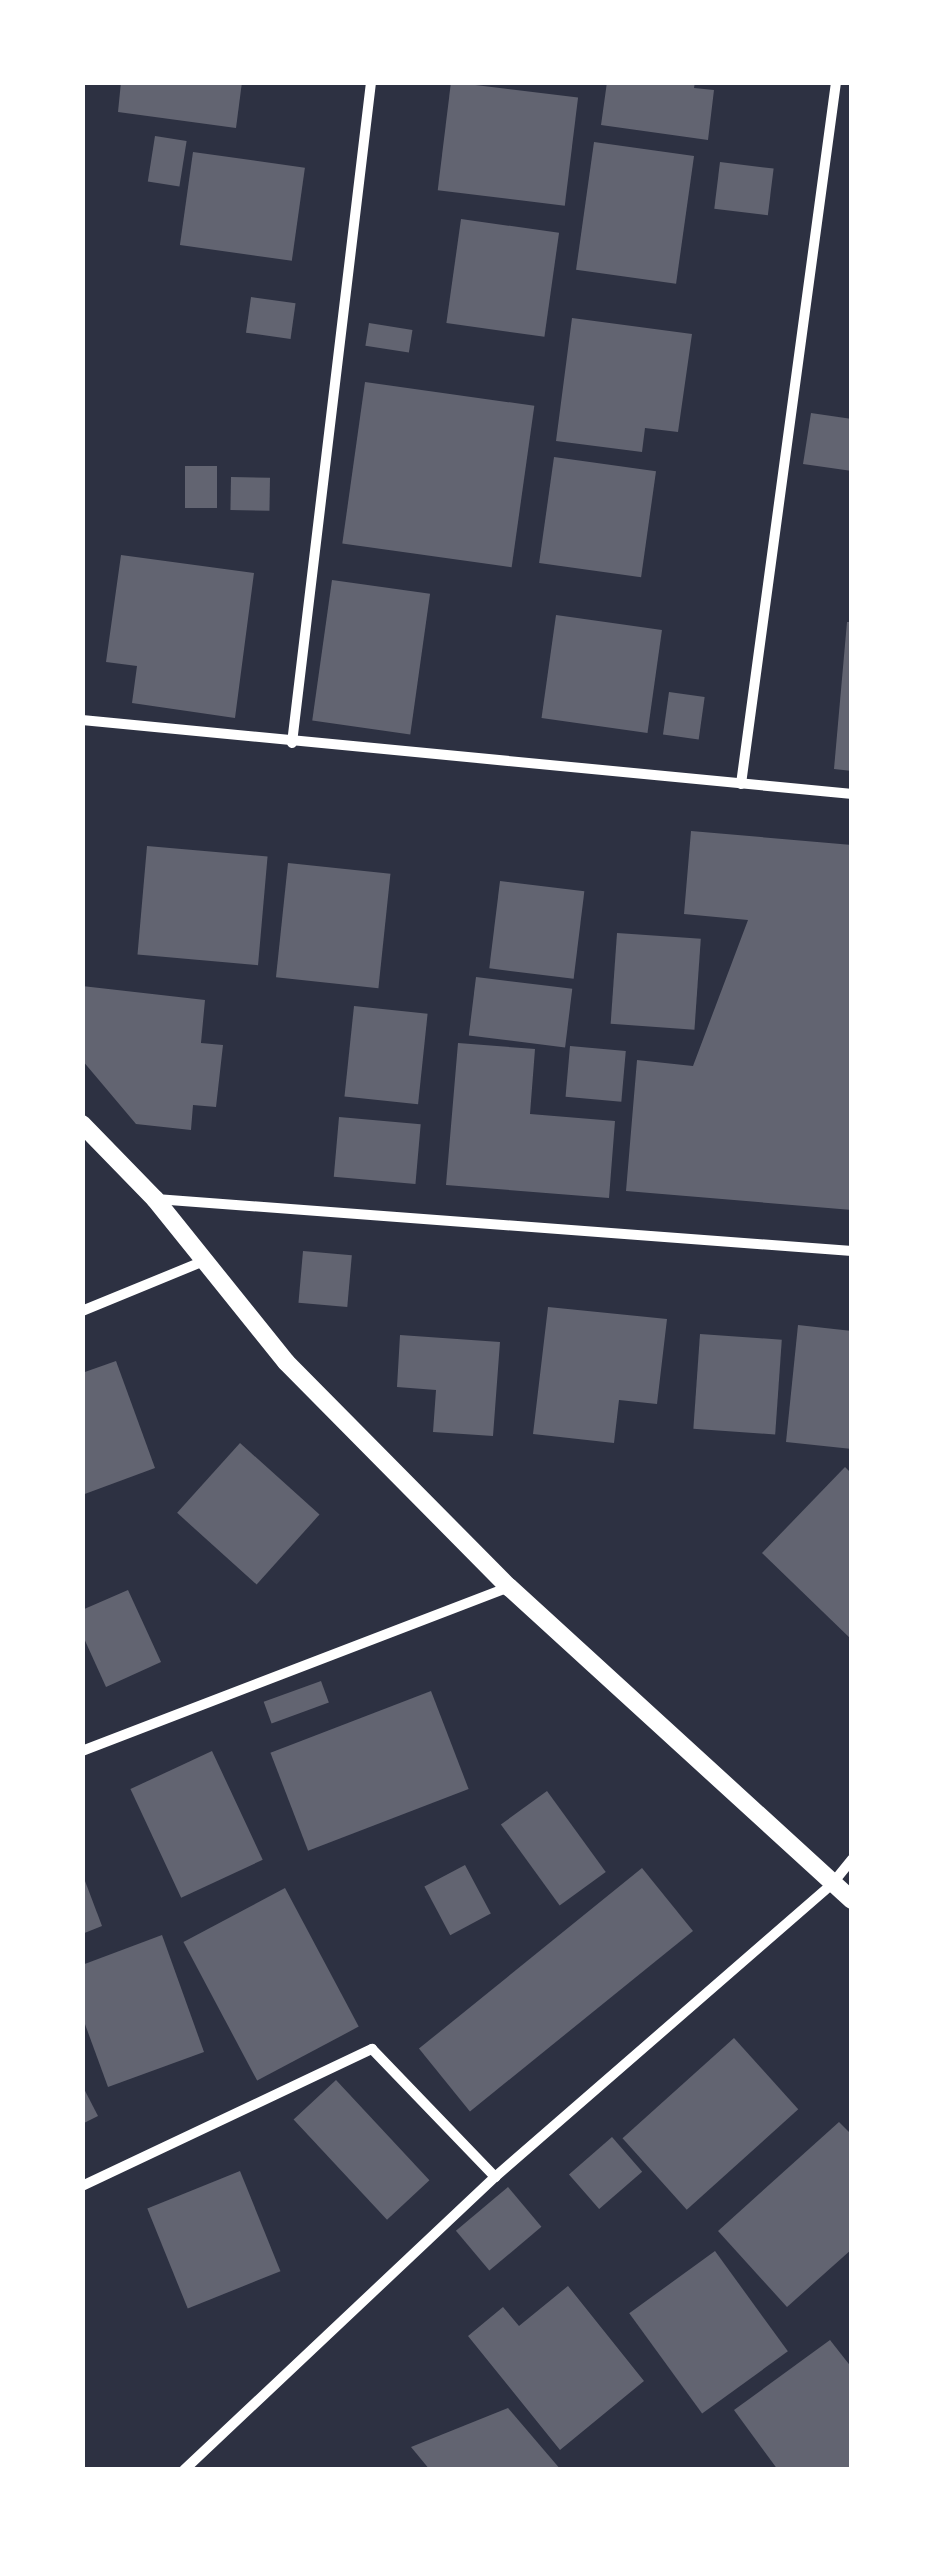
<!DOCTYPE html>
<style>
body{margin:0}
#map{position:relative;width:934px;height:2552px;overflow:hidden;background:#2d3142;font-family:"Archivo Narrow",sans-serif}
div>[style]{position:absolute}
.building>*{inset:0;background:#626471;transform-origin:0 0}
.minor>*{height:10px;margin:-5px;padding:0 5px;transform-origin:5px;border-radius:5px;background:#fff}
.tertiary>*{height:18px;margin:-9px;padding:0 9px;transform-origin:9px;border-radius:9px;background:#fff}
span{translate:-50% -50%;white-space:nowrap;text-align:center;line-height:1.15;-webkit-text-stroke:8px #fff;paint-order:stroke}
.frame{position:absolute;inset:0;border:85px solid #fff;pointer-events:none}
</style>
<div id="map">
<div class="building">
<div style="clip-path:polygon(121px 82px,242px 82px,236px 128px,118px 112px)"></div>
<div style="left:451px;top:82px;width:128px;height:109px;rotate:7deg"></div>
<div style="clip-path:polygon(607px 82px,695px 82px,694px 88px,714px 90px,708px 140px,601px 125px)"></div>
<div style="left:155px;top:136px;width:32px;height:46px;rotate:9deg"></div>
<div style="left:594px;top:142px;width:101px;height:129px;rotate:8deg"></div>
<div style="left:193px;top:152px;width:113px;height:94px;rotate:8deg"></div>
<div style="left:720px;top:162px;width:54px;height:47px;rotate:7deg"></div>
<div style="left:461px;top:219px;width:99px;height:105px;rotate:8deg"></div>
<div style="left:251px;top:297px;width:45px;height:36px;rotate:8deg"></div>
<div style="clip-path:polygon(572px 318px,692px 334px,678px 432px,645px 428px,642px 452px,556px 441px)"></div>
<div style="left:369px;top:323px;width:44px;height:23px;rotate:9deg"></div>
<div style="left:365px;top:382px;width:171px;height:163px;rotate:8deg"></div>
<div style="clip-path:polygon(811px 413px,852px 419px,852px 471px,803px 464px)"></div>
<div style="left:554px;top:457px;width:103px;height:107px;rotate:8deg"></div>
<div style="left:185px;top:466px;width:32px;height:42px"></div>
<div style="left:231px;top:477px;width:39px;height:33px;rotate:1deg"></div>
<div style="clip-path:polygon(121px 555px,254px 573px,235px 718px,132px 703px,137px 666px,106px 662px)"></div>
<div style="left:332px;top:580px;width:99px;height:142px;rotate:8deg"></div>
<div style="left:556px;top:615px;width:107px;height:104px;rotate:8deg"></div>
<div style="clip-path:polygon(847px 622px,852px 622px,852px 771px,834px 769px)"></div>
<div style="left:669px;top:692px;width:36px;height:43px;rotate:8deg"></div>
<div style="clip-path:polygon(691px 831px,852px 845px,852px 1210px,626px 1191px,637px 1060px,693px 1066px,748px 920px,684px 914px)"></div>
<div style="left:147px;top:846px;width:121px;height:109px;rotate:5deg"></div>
<div style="left:288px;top:863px;width:103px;height:115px;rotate:6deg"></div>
<div style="left:500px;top:881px;width:85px;height:88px;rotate:7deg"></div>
<div style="left:617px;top:933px;width:84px;height:91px;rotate:4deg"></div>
<div style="left:476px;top:977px;width:97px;height:59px;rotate:7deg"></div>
<div style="clip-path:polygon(82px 986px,205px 1000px,201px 1043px,223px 1045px,216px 1107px,193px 1105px,191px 1130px,136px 1124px,82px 1060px)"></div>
<div style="left:354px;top:1006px;width:74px;height:91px;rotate:6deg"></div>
<div style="clip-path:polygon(458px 1043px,535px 1049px,530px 1114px,615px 1121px,609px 1198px,446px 1185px)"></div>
<div style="left:570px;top:1046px;width:56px;height:51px;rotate:5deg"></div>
<div style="left:339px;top:1117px;width:82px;height:60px;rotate:5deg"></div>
<div style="left:303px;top:1251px;width:49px;height:52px;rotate:5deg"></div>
<div style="clip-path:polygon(548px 1307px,667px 1319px,657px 1404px,619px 1400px,614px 1443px,533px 1434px)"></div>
<div style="clip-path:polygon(798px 1325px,852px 1331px,852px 1449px,786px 1442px)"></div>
<div style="left:700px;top:1334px;width:82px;height:95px;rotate:4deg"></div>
<div style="clip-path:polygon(400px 1335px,500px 1342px,493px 1436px,433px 1432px,436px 1390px,397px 1387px)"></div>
<div style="clip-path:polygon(116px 1361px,155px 1468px,82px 1495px,82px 1373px)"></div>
<div style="left:240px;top:1443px;width:107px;height:94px;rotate:42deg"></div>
<div style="clip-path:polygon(845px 1467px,852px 1474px,852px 1640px,762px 1553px)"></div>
<div style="clip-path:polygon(128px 1590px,161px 1662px,106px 1687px,82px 1634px,82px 1610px)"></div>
<div style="left:321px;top:1681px;width:23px;height:61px;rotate:70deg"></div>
<div style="left:431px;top:1691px;width:105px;height:172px;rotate:69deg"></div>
<div style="left:212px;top:1751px;width:120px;height:90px;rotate:65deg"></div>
<div style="left:547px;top:1791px;width:100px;height:57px;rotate:54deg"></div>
<div style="left:465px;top:1865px;width:55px;height:46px;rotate:62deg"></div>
<div style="left:642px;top:1868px;width:81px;height:287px;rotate:51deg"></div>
<div style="clip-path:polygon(82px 1873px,102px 1926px,82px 1934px)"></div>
<div style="left:285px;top:1888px;width:157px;height:115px;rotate:62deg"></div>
<div style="clip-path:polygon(162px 1935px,204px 2052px,108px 2087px,82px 2016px,82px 1965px)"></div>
<div style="left:734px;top:2038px;width:96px;height:150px;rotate:48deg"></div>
<div style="left:336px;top:2080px;width:137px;height:58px;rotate:47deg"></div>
<div style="clip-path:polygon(82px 2085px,98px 2116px,82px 2124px)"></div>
<div style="clip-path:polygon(839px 2122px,852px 2135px,852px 2249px,787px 2307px,718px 2231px)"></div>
<div style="left:612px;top:2137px;width:46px;height:57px;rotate:49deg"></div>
<div style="left:240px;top:2171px;width:108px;height:100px;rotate:68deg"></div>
<div style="left:508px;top:2187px;width:52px;height:68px;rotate:50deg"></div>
<div style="left:715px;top:2251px;width:124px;height:106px;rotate:54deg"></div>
<div style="clip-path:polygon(568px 2286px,644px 2381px,560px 2450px,468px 2336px,503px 2307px,519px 2326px)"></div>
<div style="clip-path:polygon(830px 2340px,852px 2368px,852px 2470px,778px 2470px,734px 2410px)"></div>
<div style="clip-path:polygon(508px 2408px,561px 2470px,430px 2470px,411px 2447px)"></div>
</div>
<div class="minor">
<div style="left:82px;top:720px;width:774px;rotate:5.49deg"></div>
<div style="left:292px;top:743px;width:666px;rotate:-83.18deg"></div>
<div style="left:741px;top:784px;width:708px;rotate:-82.29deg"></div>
<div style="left:156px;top:1199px;width:698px;rotate:4.27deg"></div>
<div style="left:82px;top:1311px;width:132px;rotate:-22.3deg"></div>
<div style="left:82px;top:1751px;width:457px;rotate:-21deg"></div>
<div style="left:82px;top:2186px;width:321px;rotate:-25.3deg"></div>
<div style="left:372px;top:2049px;width:178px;rotate:46.1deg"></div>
<div style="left:184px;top:2470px;width:427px;rotate:-43.3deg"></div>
<div style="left:495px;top:2177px;width:447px;rotate:-41deg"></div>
<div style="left:832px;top:1884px;width:32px;rotate:-51deg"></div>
</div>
<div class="tertiary">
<div style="left:82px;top:1124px;width:105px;rotate:45.8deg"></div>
<div style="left:155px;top:1199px;width:209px;rotate:51.2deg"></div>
<div style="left:286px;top:1362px;width:317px;rotate:45.3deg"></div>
<div style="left:509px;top:1587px;width:464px;rotate:42.4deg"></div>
</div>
<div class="frame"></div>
</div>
